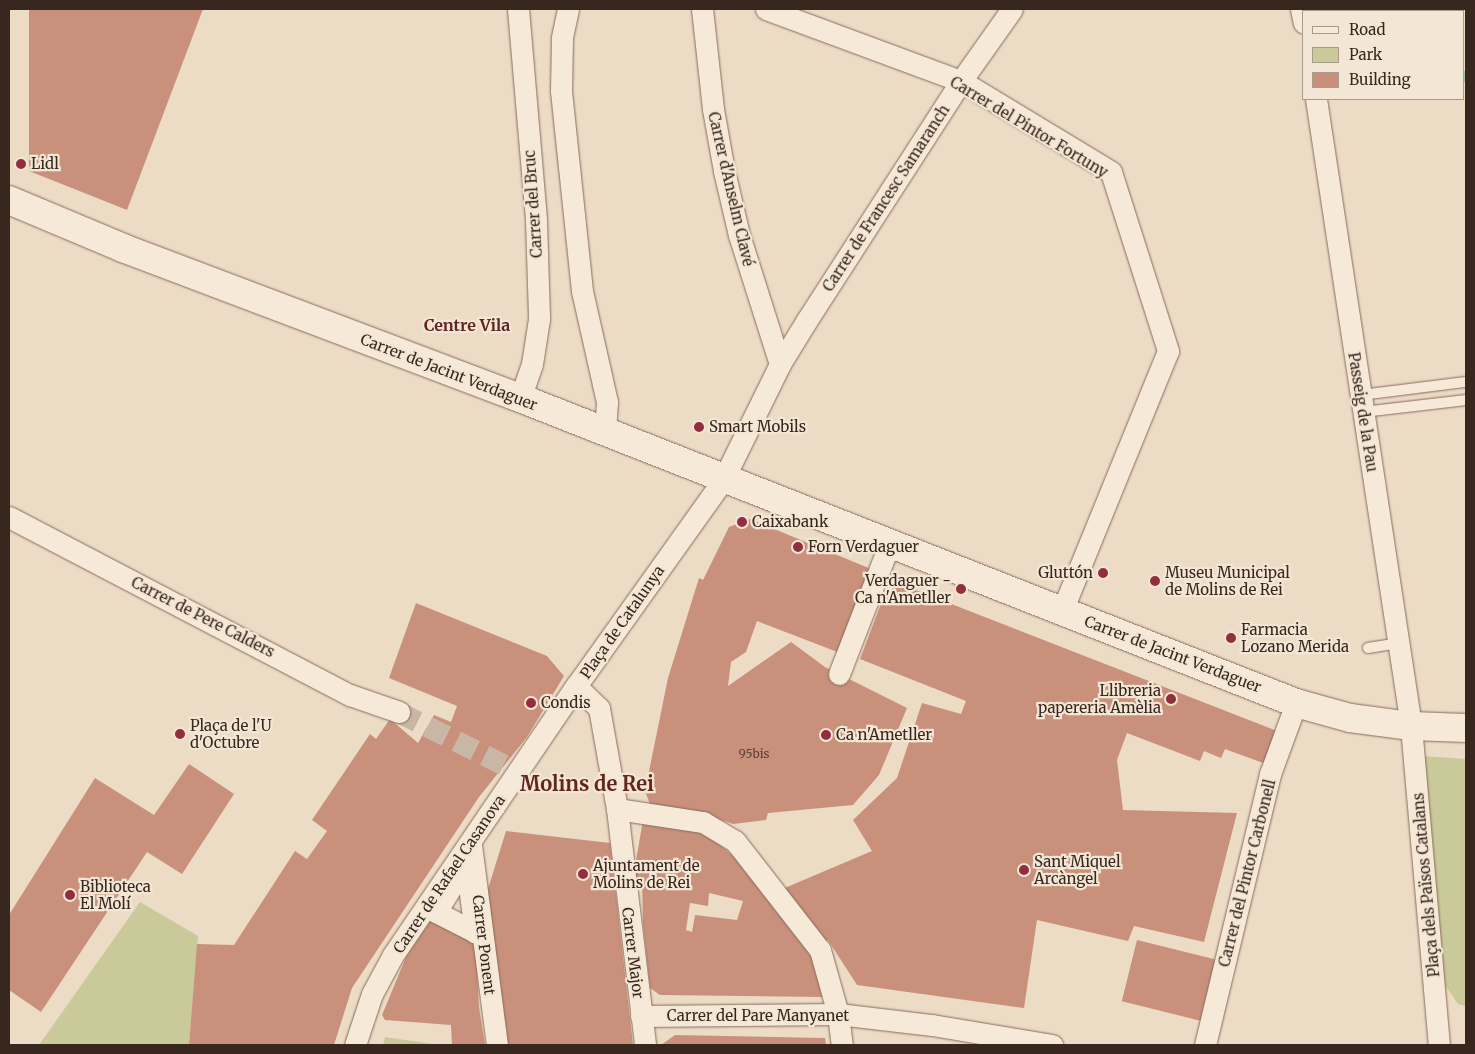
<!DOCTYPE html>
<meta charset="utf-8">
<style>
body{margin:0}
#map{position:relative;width:1475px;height:1054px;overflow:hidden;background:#ecdbc5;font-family:Merriweather,serif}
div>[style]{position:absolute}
.green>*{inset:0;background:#cac999}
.stream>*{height:8px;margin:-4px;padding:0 4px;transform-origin:4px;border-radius:4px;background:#a6c0b5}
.building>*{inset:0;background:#c9917c;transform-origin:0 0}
.street-tunnel>*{height:21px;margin-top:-10.5px;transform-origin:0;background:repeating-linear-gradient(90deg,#c8b7a4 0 21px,transparent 0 32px)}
.roads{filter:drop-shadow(0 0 1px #866c5c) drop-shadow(0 0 1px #866c5c)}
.lane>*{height:10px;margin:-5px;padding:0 5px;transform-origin:5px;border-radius:5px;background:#f7e9d8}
.street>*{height:21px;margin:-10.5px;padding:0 10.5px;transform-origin:10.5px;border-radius:10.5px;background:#f7e9d8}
.secondary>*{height:28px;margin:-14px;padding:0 14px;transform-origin:14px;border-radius:14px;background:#f7e9d8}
.dots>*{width:14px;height:14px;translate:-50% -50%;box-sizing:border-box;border:2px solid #f4e6d4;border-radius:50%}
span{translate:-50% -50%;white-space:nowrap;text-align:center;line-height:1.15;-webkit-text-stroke:4.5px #f4e6d4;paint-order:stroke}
.number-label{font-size:12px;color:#5c4236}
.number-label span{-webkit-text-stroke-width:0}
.street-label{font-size:15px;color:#37271f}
.poi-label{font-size:15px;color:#37271f}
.left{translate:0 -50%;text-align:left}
.right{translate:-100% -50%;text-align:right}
.neighbourhood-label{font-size:16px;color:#622520;font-weight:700}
.district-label{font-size:20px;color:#622520;font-weight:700}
.frame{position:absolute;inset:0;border:10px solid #37271f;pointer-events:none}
.legend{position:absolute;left:1302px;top:10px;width:162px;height:90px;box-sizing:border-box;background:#f4e6d4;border:1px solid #a89a8c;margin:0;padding:6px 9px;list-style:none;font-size:15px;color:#37271f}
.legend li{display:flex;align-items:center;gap:10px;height:25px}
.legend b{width:25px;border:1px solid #a89a8c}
</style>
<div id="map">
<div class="green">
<div style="clip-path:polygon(1407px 755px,1466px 759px,1466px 1006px,1458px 1004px,1434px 969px)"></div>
<div style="clip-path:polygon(140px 902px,198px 936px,189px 1045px,39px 1045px)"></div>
<div style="clip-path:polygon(385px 1037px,439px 1045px,383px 1045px)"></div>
</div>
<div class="stream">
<div style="left:1464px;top:75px;width:4px;rotate:56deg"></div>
</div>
<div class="building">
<div style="clip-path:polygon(29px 9px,203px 9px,127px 210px,29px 171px)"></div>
<div style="clip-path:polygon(750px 519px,871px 569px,840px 653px,757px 621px,746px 652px,731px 662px,728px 686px,791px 642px,825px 667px,907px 708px,879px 775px,853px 805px,768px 813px,766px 820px,733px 824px,715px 818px,651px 807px,645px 791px,668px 678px,699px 578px,703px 580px,729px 527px)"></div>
<div style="clip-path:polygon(890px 580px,1277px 731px,1266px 764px,1225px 749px,1221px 758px,1204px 751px,1200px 761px,1127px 733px,1117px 760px,1123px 810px,1237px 813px,1204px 942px,1134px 926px,1128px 941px,1037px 920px,1024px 1008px,857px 985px,828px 940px,820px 945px,780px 890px,872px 851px,853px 820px,897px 778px,922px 703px,961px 714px,966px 701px,860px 659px)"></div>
<div style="clip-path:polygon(416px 603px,547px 656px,564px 676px,527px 737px,479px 797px,352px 988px,334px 1045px,189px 1045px,197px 944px,234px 945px,295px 851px,307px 859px,327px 831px,312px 820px,370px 734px,376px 739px,390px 719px,418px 743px,434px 715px,451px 722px,457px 706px,389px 678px)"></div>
<div style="clip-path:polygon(189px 764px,234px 794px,182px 874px,147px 852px,41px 1012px,9px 990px,9px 915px,95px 778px,154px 815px)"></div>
<div style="clip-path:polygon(evenodd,643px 820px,707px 834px,738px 860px,813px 948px,825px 997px,660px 995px,650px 988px,643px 924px,642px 880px,633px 878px,643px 820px,709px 893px,743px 901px,737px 920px,695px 915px,692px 932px,686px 930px,690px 903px,708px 906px,709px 893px)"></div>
<div style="clip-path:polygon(506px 831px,610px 843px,633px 1045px,506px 1045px,488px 889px)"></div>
<div style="clip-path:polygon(436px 912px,475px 932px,479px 1007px,485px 1045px,452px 1045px,451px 1025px,385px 1020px,382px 1015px,406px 957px)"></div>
<div style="left:1137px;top:940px;width:81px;height:63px;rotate:14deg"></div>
<div style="clip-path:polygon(675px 1035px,825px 1038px,826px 1045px,661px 1045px)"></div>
</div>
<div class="street-tunnel">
<div style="left:399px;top:712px;width:119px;rotate:26.6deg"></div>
</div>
<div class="roads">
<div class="lane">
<div style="left:1361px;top:395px;width:106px;rotate:-7.1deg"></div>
<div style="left:1363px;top:412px;width:104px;rotate:-6.6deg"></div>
<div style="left:1368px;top:648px;width:31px;rotate:-9deg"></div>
</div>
<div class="street">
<div style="left:518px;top:9px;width:213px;rotate:85.1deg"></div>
<div style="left:536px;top:221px;width:98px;rotate:88.2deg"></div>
<div style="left:539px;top:319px;width:46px;rotate:98.8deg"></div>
<div style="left:532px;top:364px;width:36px;rotate:109deg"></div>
<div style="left:568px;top:9px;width:30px;rotate:102deg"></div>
<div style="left:562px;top:38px;width:53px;rotate:91.1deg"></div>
<div style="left:561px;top:91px;width:201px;rotate:84deg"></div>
<div style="left:582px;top:291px;width:114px;rotate:77.3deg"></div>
<div style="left:607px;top:402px;width:31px;rotate:94deg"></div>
<div style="left:702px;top:9px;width:101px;rotate:83.7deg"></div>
<div style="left:713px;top:109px;width:63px;rotate:79.9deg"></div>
<div style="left:724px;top:171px;width:66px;rotate:76.8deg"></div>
<div style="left:739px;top:235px;width:135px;rotate:72.4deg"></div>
<div style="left:766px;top:9px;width:208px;rotate:20.3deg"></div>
<div style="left:961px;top:81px;width:175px;rotate:31.2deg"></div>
<div style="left:1111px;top:172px;width:188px;rotate:72.3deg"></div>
<div style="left:1168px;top:351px;width:281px;rotate:112.2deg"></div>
<div style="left:1301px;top:9px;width:14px;rotate:78deg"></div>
<div style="left:1399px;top:11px;width:5px;rotate:-22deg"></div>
<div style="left:1316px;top:99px;width:634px;rotate:81.38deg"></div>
<div style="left:1411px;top:726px;width:320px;rotate:85deg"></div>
<div style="left:9px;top:517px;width:385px;rotate:27.6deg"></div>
<div style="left:350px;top:695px;width:52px;rotate:19.1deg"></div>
<div style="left:839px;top:674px;width:138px;rotate:-68.8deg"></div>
<div style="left:576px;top:686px;width:32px;rotate:44deg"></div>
<div style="left:599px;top:708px;width:103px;rotate:79.9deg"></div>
<div style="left:617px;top:809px;width:238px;rotate:83.2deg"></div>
<div style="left:617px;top:809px;width:87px;rotate:8.6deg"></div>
<div style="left:703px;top:822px;width:37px;rotate:31deg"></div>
<div style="left:735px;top:841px;width:138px;rotate:52.1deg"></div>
<div style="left:820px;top:950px;width:66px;rotate:74.3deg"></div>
<div style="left:838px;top:1014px;width:31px;rotate:83deg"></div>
<div style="left:471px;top:845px;width:202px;rotate:82.6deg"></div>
<div style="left:466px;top:863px;width:70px;rotate:82.6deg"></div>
<div style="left:475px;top:932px;width:44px;rotate:-152.9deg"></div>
<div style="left:436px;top:912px;width:57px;rotate:-58.5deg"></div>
<div style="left:641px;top:1016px;width:197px;rotate:-0.6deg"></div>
<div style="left:838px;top:1014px;width:95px;rotate:6.7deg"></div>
<div style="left:932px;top:1025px;width:122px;rotate:9.5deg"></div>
<div style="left:355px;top:1045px;width:54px;rotate:-71.6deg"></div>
<div style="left:372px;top:994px;width:44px;rotate:-61.7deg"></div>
<div style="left:393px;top:955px;width:325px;rotate:-55.8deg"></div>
<div style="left:576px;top:686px;width:253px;rotate:-54.5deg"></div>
<div style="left:723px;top:480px;width:129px;rotate:-63.8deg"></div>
<div style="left:780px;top:364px;width:52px;rotate:-58.5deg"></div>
<div style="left:807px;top:320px;width:284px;rotate:-57.2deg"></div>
<div style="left:961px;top:81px;width:88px;rotate:-54.7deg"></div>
<div style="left:1205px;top:1045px;width:279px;rotate:-76.5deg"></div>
<div style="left:1270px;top:774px;width:76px;rotate:-69.9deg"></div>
</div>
<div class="secondary">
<div style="left:9px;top:200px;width:124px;rotate:22.8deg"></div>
<div style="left:123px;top:248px;width:424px;rotate:20.7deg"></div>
<div style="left:520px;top:398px;width:834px;rotate:21.46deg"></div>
<div style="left:1296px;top:703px;width:56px;rotate:15.5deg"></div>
<div style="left:1350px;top:718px;width:62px;rotate:7.5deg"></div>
<div style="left:1411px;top:726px;width:55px;rotate:2.1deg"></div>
</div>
</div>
<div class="dots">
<div style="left:21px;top:164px;background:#922e3d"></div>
<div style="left:699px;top:427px;background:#922e3d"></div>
<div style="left:742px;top:522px;background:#922e3d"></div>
<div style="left:798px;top:547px;background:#922e3d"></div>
<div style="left:1103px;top:573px;background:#922e3d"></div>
<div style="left:1155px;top:581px;background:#922e3d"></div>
<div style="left:961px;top:589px;background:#922e3d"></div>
<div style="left:1231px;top:638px;background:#922e3d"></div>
<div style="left:1171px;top:699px;background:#922e3d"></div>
<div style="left:531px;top:703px;background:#922e3d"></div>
<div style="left:180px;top:734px;background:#922e3d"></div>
<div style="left:826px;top:735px;background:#922e3d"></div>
<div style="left:1024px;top:870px;background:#922e3d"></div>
<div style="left:583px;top:874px;background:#922e3d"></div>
<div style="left:70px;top:895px;background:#922e3d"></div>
</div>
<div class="number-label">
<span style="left:754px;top:754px">95bis</span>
</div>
<div class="street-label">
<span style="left:1029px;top:127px;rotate:31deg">Carrer del Pintor Fortuny</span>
<span style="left:731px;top:189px;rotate:77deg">Carrer d'Anselm Clavé</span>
<span style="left:886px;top:198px;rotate:-57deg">Carrer de Francesc Samaranch</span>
<span style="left:533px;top:204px;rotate:-94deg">Carrer del Bruc</span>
<span style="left:449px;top:372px;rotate:21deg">Carrer de Jacint Verdaguer</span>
<span style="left:1363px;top:412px;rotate:81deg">Passeig de la Pau</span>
<span style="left:203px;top:617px;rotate:27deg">Carrer de Pere Calders</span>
<span style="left:622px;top:622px;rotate:-55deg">Plaça de Catalunya</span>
<span style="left:1173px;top:654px;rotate:21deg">Carrer de Jacint Verdaguer</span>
<span style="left:1247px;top:873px;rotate:-76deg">Carrer del Pintor Carbonell</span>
<span style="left:449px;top:874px;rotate:-56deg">Carrer de Rafael Casanova</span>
<span style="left:1426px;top:885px;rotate:-95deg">Plaça dels Països Catalans</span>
<span style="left:484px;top:945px;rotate:83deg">Carrer Ponent</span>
<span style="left:633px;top:953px;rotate:83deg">Carrer Major</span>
<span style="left:758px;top:1016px">Carrer del Pare Manyanet</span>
</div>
<div class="poi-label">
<span class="left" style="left:31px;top:164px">Lidl</span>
<span class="left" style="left:709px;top:427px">Smart Mobils</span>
<span class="left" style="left:752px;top:522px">Caixabank</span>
<span class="left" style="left:808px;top:547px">Forn Verdaguer</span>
<span class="left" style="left:1165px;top:581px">Museu Municipal<br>de Molins de Rei</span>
<span class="right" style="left:1093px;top:573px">Gluttón</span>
<span class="right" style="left:951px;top:589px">Verdaguer -<br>Ca n'Ametller</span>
<span class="left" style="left:1241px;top:638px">Farmacia<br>Lozano Merida</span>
<span class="right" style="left:1161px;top:699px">Llibreria<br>papereria Amèlia</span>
<span class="left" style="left:541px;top:703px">Condis</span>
<span class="left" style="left:190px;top:734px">Plaça de l'U<br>d'Octubre</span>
<span class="left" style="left:836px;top:735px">Ca n'Ametller</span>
<span class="left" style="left:1034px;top:870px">Sant Miquel<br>Arcàngel</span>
<span class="left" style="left:593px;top:874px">Ajuntament de<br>Molins de Rei</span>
<span class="left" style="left:80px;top:895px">Biblioteca<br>El Molí</span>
</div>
<div class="neighbourhood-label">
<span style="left:467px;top:325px">Centre Vila</span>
</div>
<div class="district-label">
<span style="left:587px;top:783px">Molins de Rei</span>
</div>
<div class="frame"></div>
<ul class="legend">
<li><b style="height:6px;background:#f7e9d8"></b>Road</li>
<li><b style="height:14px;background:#cac999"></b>Park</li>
<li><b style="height:14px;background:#c9917c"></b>Building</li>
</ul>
</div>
